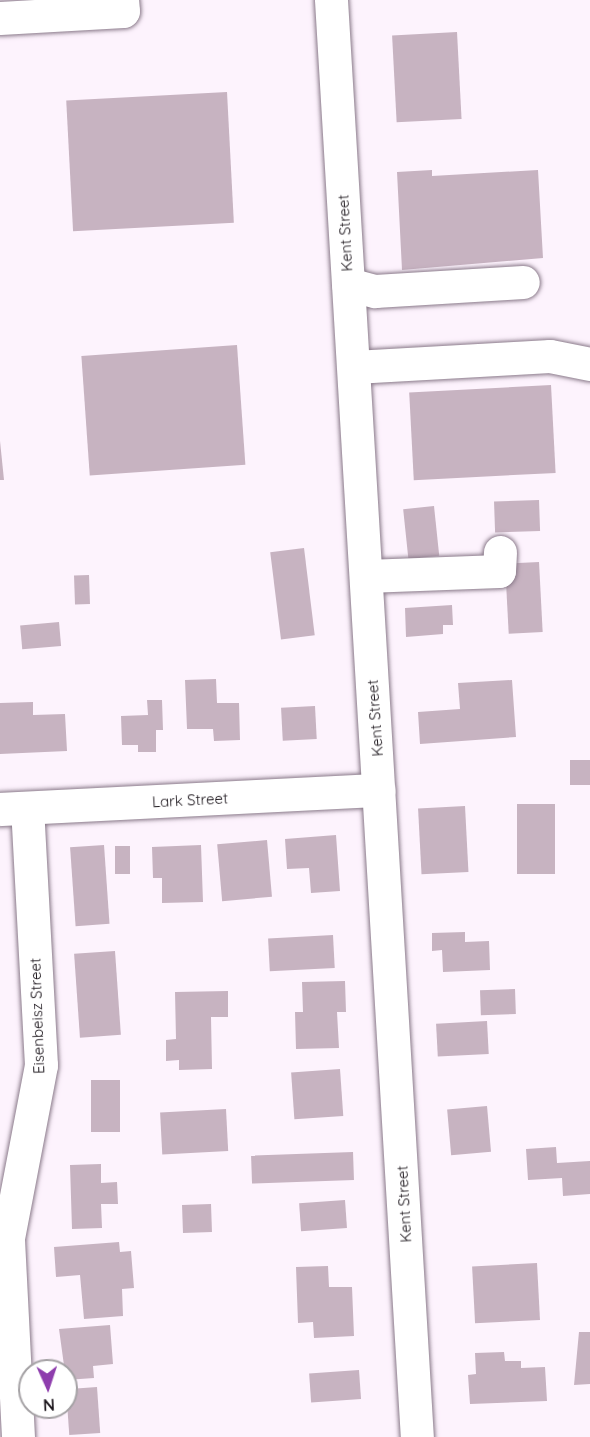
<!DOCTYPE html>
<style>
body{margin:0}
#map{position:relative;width:590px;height:1437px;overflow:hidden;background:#fdf3fd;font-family:Quicksand,sans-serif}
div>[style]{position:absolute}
.building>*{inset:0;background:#c7b3c1;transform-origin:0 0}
.roads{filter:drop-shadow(0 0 2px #8a7a8a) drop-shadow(0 0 2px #8a7a8a)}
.minor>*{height:33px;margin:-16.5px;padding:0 16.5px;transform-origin:16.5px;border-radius:16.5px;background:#fff}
span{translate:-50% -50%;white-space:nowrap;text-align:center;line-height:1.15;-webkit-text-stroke:4.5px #fff;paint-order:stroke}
.street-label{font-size:15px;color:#1d171d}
.north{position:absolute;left:18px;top:1359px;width:60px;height:60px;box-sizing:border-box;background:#fff;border:2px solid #a5a2a5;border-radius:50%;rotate:177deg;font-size:16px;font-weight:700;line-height:24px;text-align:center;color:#1d171d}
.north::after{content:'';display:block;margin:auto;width:21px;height:27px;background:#8e3dad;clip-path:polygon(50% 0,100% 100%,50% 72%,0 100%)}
</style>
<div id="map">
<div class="building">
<div style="left:457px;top:32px;width:87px;height:65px;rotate:87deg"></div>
<div style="left:227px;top:92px;width:131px;height:161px;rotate:87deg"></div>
<div style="clip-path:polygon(432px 170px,432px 176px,538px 170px,543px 258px,402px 270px,397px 172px)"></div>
<div style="left:237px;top:345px;width:120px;height:156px;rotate:86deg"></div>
<div style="left:551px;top:385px;width:88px;height:142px;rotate:87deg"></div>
<div style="clip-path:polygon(0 441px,4px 480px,0 480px)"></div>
<div style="left:539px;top:500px;width:31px;height:45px;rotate:88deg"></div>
<div style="left:434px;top:506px;width:50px;height:31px;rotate:84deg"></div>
<div style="left:304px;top:548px;width:88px;height:34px;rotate:83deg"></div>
<div style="left:539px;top:562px;width:70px;height:34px;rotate:87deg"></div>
<div style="left:89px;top:575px;width:29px;height:15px;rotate:88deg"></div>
<div style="clip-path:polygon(452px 605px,453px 625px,443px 625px,443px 634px,406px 637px,405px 608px)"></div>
<div style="left:59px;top:622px;width:24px;height:39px;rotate:85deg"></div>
<div style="clip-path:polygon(216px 679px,217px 703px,239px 703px,240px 740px,214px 741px,213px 729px,187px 729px,185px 680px)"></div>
<div style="clip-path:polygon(512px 680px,516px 737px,420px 744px,418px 712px,460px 709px,458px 683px)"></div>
<div style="clip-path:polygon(147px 700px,162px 700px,163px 730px,156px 730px,156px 752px,138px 752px,138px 745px,122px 745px,121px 716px,148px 715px)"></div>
<div style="clip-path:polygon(33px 702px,33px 715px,65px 714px,67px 751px,0 754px,0 703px)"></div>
<div style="left:315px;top:706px;width:33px;height:34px;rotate:87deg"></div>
<div style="left:590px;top:760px;width:25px;height:20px;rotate:90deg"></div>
<div style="left:517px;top:804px;width:38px;height:70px"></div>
<div style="left:465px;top:806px;width:66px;height:47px;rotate:87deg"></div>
<div style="clip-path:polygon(336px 835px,340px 891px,311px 893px,309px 868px,287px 869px,285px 839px)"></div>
<div style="left:267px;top:840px;width:57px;height:50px;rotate:85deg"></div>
<div style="left:104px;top:845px;width:79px;height:34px;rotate:86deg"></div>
<div style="clip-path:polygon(201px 845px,203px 902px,162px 903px,162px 878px,153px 878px,152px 847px)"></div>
<div style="left:115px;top:846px;width:15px;height:28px"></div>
<div style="clip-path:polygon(465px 932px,465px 942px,489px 941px,490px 970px,443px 972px,442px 950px,432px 951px,432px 933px)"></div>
<div style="left:333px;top:935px;width:33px;height:65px;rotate:87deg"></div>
<div style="left:115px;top:951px;width:84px;height:41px;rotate:86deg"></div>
<div style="clip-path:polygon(345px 981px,346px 1012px,337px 1012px,339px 1048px,296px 1049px,295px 1012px,303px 1012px,302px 982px)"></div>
<div style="left:515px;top:989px;width:25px;height:35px;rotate:88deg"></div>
<div style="clip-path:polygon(228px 991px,228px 1017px,211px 1017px,212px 1069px,179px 1070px,179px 1060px,166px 1061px,166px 1040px,176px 1039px,175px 992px)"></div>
<div style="left:487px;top:1021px;width:33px;height:51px;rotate:87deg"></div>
<div style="left:340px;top:1069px;width:47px;height:49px;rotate:86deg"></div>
<div style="left:91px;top:1080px;width:29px;height:52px"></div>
<div style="left:487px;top:1106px;width:46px;height:40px;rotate:85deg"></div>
<div style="left:226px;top:1109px;width:42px;height:66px;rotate:87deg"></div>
<div style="clip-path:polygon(556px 1147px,557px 1163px,590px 1161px,590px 1194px,563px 1196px,562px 1178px,528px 1180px,526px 1149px)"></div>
<div style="left:353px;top:1152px;width:28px;height:102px;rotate:88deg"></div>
<div style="clip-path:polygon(101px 1164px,101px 1183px,117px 1182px,118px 1204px,101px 1204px,102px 1228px,72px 1229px,70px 1165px)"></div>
<div style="left:345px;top:1200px;width:28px;height:46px;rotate:86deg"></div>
<div style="left:211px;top:1204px;width:28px;height:29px;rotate:88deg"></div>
<div style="clip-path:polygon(119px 1242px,120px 1252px,131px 1251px,134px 1288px,122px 1289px,123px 1316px,84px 1319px,80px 1275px,56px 1277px,54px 1247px)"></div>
<div style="left:537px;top:1263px;width:57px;height:65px;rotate:87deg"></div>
<div style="clip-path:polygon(328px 1266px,329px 1287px,352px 1287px,354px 1336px,314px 1338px,313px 1322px,298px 1323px,296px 1267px)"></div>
<div style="clip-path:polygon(110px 1325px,113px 1364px,93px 1366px,94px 1378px,66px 1380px,59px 1329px)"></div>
<div style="clip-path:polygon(579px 1332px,590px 1332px,590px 1384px,574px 1385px)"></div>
<div style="clip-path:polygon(504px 1352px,505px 1361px,521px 1361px,521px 1368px,545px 1367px,547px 1401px,470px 1404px,468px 1375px,476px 1374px,475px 1353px)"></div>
<div style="left:359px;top:1370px;width:29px;height:50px;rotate:86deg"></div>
<div style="left:97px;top:1387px;width:46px;height:31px;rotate:86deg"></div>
</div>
<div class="roads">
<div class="minor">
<div style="left:331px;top:0;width:1440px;rotate:86.58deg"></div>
<div style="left:0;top:18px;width:123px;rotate:-3.3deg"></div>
<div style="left:123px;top:11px;width:11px;rotate:-95deg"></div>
<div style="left:348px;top:284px;width:28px;rotate:15deg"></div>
<div style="left:375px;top:291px;width:148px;rotate:-3.5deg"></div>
<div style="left:354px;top:367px;width:196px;rotate:-3.2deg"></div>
<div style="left:550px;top:356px;width:41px;rotate:11.3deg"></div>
<div style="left:366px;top:576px;width:133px;rotate:-2.2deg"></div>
<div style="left:499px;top:571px;width:19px;rotate:-87deg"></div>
<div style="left:0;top:809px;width:379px;rotate:-2.9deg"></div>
<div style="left:18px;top:1437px;width:199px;rotate:-92.9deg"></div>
<div style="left:8px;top:1238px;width:176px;rotate:-79.2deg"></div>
<div style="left:41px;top:1065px;width:257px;rotate:-93.1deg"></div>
</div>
</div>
<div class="street-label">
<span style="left:345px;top:233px;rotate:-93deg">Kent Street</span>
<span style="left:375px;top:718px;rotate:-94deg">Kent Street</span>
<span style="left:190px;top:800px;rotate:-3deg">Lark Street</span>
<span style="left:37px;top:1016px;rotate:-92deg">Eisenbeisz Street</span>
<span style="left:404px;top:1204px;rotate:-93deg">Kent Street</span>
</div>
<div class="north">N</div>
</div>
